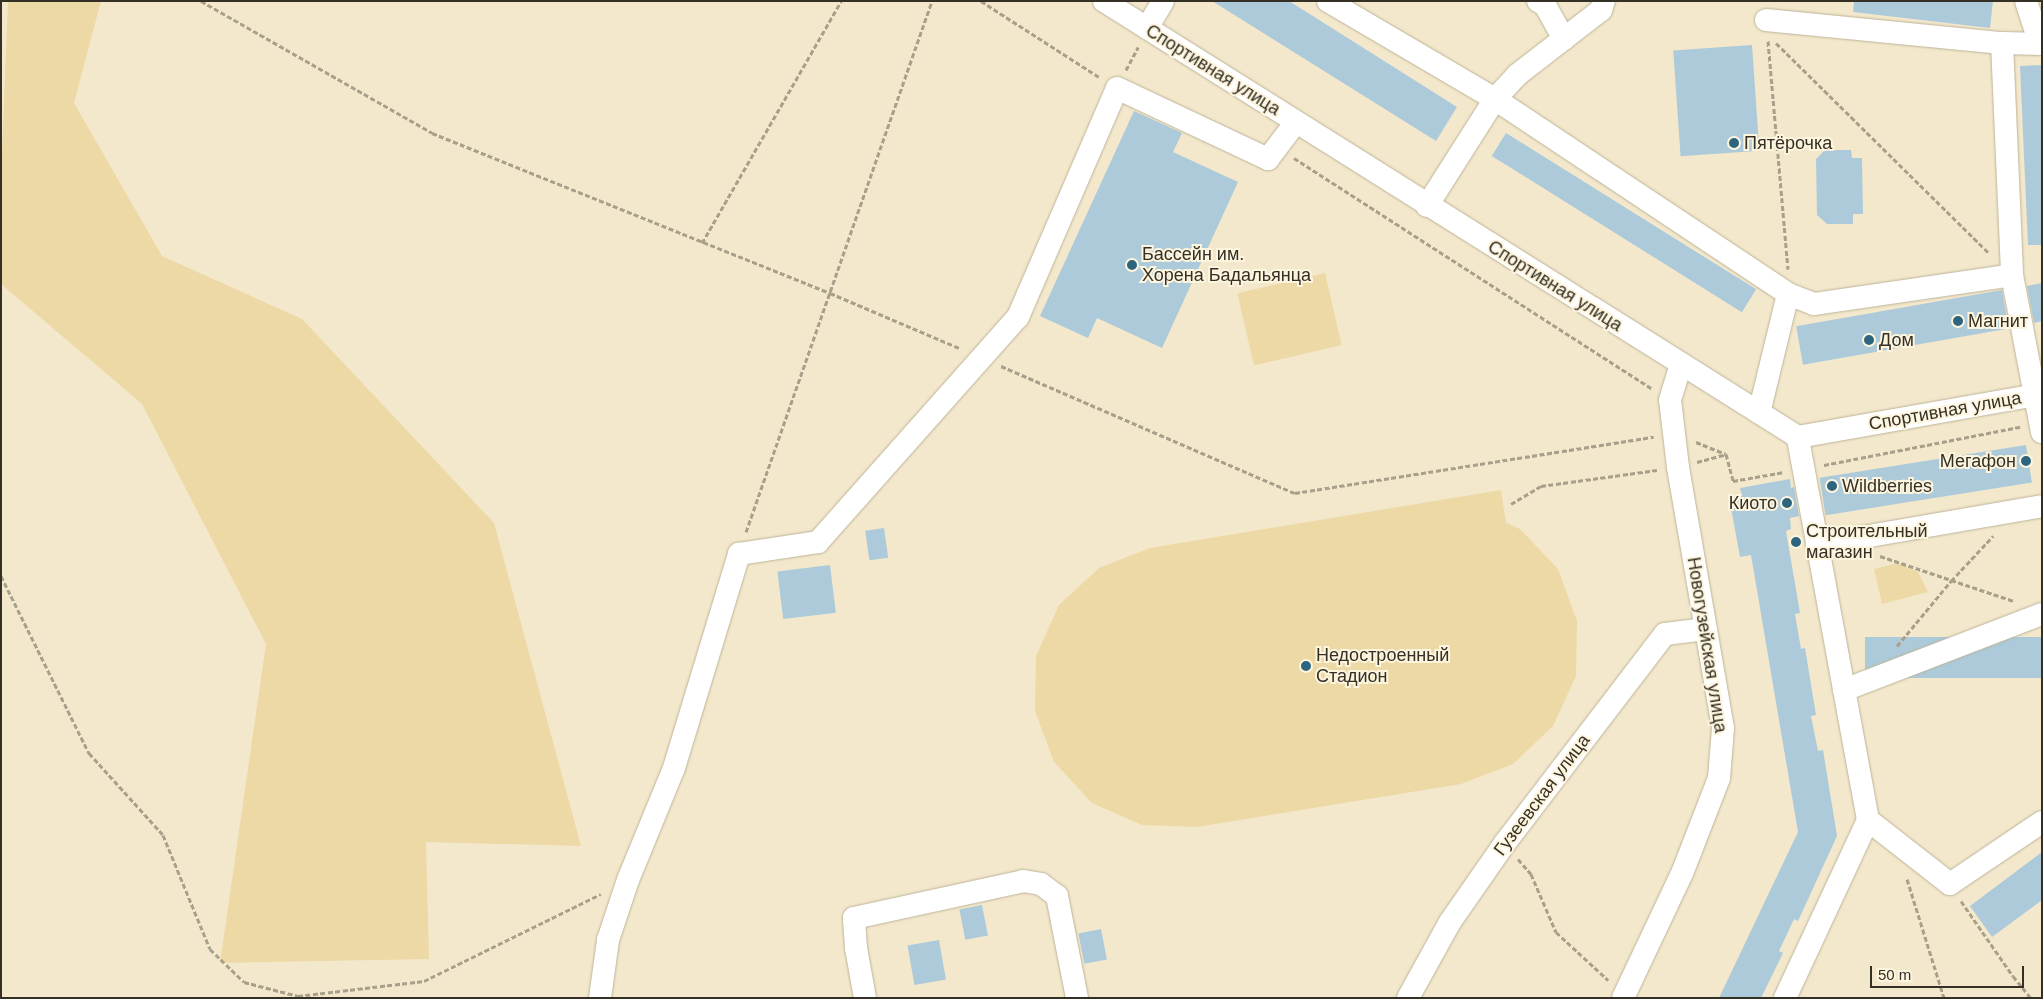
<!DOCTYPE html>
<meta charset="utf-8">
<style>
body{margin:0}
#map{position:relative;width:2043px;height:999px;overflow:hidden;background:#f3e8cc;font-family:Arial,sans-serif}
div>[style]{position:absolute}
.green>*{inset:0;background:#edd9a5;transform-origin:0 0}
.building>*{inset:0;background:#accada;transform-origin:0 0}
.path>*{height:3px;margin-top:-1.5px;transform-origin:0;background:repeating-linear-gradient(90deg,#a9a08b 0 5px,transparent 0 7.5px)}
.roads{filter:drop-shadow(0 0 1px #bdb398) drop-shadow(0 0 1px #bdb398)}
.minor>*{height:22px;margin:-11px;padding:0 11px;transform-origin:11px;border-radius:11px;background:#fff}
.dots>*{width:14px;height:14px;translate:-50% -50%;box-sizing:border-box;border:2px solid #fef5df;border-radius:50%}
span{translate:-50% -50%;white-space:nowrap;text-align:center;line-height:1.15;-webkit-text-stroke:4px #fef5df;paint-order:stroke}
.street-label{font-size:18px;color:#343025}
.poi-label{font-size:18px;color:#343025}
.left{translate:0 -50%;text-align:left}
.right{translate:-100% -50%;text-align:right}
.frame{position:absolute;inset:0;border:2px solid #343025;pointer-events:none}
.scale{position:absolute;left:1870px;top:966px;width:154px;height:22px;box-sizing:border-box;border:2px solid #343025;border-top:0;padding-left:6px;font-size:15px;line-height:18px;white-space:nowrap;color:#343025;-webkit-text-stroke:4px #fef5df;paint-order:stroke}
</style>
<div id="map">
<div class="green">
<div style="clip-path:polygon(8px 1px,101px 1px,74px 103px,162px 256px,302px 319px,494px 523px,581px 846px,426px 842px,429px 959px,220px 963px,266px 644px,142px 404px,1px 284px,1px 178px)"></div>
<div style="left:1325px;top:273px;width:74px;height:90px;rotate:77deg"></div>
<div style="clip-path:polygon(1501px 490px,1506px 523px,1520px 529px,1558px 569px,1577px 621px,1576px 676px,1553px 726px,1513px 764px,1461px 784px,1197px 827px,1142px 825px,1092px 803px,1054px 762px,1035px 711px,1036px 656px,1059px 605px,1099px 568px,1150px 548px)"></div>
<div style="clip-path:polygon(1898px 563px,1918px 572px,1928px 592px,1882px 604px,1874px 569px)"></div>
</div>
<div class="building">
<div style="clip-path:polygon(1212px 1px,1289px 1px,1457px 107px,1436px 141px)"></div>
<div style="clip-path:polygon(1854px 1px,1993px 1px,1990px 28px,1853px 12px)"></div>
<div style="left:1752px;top:45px;width:106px;height:79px;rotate:86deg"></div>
<div style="clip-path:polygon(2042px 65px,2042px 245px,2028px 245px,2020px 66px)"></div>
<div style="clip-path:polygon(1134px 111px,1182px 133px,1173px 152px,1238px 182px,1162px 348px,1097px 318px,1088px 338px,1040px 316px)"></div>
<div style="left:1506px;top:133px;width:295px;height:27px;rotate:32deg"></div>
<div style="clip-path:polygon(1825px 150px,1851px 150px,1852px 158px,1862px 158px,1863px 214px,1853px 214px,1853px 224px,1827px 224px,1817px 215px,1816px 159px)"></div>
<div style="clip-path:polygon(2042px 283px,2042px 321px,2034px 323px,2027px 286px)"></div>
<div style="left:2002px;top:290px;width:39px;height:209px;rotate:80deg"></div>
<div style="left:2026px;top:445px;width:38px;height:209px;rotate:81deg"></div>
<div style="clip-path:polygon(1790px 479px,1791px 488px,1794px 487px,1799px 516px,1790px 518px,1791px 529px,1786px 531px,1800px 613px,1795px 614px,1801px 649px,1805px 648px,1816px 715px,1811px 716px,1818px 751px,1823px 750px,1837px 836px,1798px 921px,1794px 919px,1779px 951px,1783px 953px,1761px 998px,1719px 998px,1798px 832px,1751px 555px,1740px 557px,1729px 497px,1742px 495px,1740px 488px)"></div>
<div style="left:884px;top:528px;width:30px;height:19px;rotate:82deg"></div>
<div style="left:830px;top:565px;width:48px;height:53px;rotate:83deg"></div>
<div style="left:2042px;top:637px;width:41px;height:177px;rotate:90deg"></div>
<div style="clip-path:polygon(2042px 852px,2042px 900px,1992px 937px,1970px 906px)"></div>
<div style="left:982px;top:905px;width:31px;height:23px;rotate:79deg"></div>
<div style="left:1101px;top:929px;width:31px;height:23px;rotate:79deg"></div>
<div style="left:939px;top:940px;width:40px;height:32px;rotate:80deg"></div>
</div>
<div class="path">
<div style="left:201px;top:1px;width:266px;rotate:29.7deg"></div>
<div style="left:432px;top:133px;width:429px;rotate:21.9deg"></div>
<div style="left:830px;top:293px;width:142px;rotate:23.1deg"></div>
<div style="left:981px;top:1px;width:140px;rotate:32.8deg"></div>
<div style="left:1768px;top:41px;width:229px;rotate:85deg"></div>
<div style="left:1776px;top:43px;width:299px;rotate:44.6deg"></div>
<div style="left:1126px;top:70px;width:26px;rotate:-62deg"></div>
<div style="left:1294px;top:158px;width:427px;rotate:32.8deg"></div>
<div style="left:702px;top:243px;width:279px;rotate:-60.1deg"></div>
<div style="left:1001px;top:366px;width:320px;rotate:23.4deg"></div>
<div style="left:1295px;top:493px;width:363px;rotate:-8.9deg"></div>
<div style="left:1696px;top:442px;width:32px;rotate:22deg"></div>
<div style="left:1697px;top:462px;width:30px;rotate:-15deg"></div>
<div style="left:1726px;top:454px;width:28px;rotate:75deg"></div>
<div style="left:1733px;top:481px;width:52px;rotate:-10deg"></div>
<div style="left:1824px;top:465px;width:200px;rotate:-11deg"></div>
<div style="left:1511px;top:504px;width:35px;rotate:-31deg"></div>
<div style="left:1541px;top:486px;width:117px;rotate:-7.9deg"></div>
<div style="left:746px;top:532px;width:563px;rotate:-70.7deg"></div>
<div style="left:1880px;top:556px;width:141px;rotate:18.6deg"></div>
<div style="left:1px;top:576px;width:198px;rotate:63.6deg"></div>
<div style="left:89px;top:753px;width:110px;rotate:47.9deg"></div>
<div style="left:163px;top:835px;width:123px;rotate:67.6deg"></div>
<div style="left:210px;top:949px;width:47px;rotate:44.1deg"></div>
<div style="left:244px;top:982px;width:56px;rotate:14.5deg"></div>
<div style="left:298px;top:996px;width:127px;rotate:-6.8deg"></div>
<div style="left:424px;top:981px;width:197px;rotate:-26.2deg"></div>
<div style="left:1897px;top:646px;width:85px;rotate:-50.3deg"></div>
<div style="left:1951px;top:581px;width:62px;rotate:-47deg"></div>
<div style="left:1518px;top:859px;width:20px;rotate:49deg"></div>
<div style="left:1531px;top:874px;width:63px;rotate:66.7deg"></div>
<div style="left:1556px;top:932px;width:71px;rotate:42.7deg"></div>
<div style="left:1907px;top:879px;width:125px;rotate:72.7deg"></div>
<div style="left:1961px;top:901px;width:91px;rotate:55.3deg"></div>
<div style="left:2013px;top:976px;width:28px;rotate:51deg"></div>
</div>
<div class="roads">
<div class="minor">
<div style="left:1104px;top:1px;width:820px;rotate:32.14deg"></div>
<div style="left:1798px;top:437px;width:248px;rotate:-10deg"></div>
<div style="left:1328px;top:1px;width:194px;rotate:30.4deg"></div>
<div style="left:1495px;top:99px;width:352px;rotate:33.6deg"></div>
<div style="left:1788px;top:294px;width:122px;rotate:103.7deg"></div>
<div style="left:1538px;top:1px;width:8px;rotate:30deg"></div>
<div style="left:1545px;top:5px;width:39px;rotate:61deg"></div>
<div style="left:2026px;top:1px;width:45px;rotate:72deg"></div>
<div style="left:1766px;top:20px;width:237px;rotate:5.6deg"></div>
<div style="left:2002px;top:43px;width:40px;rotate:1.4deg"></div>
<div style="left:1147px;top:28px;width:31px;rotate:-59deg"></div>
<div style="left:2002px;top:43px;width:232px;rotate:87.5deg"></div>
<div style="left:2012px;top:275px;width:160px;rotate:79.2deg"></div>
<div style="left:1427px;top:206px;width:127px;rotate:-57.6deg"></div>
<div style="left:1495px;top:99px;width:33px;rotate:-47deg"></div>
<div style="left:1517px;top:75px;width:106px;rotate:-37.7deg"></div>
<div style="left:1601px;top:10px;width:9px;rotate:-72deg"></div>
<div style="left:1788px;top:294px;width:28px;rotate:21deg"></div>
<div style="left:1814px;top:304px;width:200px;rotate:-8.3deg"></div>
<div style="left:1817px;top:545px;width:228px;rotate:-9.8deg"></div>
<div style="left:1844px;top:690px;width:212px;rotate:-21deg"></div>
<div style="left:1868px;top:820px;width:104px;rotate:38deg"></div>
<div style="left:1950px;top:884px;width:111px;rotate:-34deg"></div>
<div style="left:600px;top:998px;width:59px;rotate:-82.1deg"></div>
<div style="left:608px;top:940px;width:63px;rotate:-71.6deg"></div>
<div style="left:628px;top:880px;width:121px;rotate:-67.7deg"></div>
<div style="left:674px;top:768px;width:224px;rotate:-73.1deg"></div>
<div style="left:739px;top:554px;width:80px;rotate:-8.6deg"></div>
<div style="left:818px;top:542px;width:301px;rotate:-48.4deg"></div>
<div style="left:1018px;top:317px;width:249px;rotate:-66.6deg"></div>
<div style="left:1117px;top:88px;width:167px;rotate:25.2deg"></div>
<div style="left:1268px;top:159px;width:46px;rotate:-52.9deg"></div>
<div style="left:865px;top:998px;width:51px;rotate:-100.2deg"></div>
<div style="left:856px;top:948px;width:30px;rotate:-94deg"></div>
<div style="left:854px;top:918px;width:173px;rotate:-12.3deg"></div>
<div style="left:1023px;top:881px;width:18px;rotate:9deg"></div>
<div style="left:1041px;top:884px;width:20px;rotate:37deg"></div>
<div style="left:1057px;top:896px;width:104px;rotate:78.9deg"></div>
<div style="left:1408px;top:998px;width:87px;rotate:-61.1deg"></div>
<div style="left:1450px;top:922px;width:96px;rotate:-55.2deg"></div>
<div style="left:1505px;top:843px;width:263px;rotate:-52.6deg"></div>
<div style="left:1665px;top:634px;width:41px;rotate:-7deg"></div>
<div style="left:1623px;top:998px;width:140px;rotate:-64.7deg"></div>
<div style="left:1683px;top:871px;width:100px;rotate:-68.8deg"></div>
<div style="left:1719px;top:778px;width:50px;rotate:-85.4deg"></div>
<div style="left:1723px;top:728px;width:265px;rotate:-99.8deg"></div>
<div style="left:1678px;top:467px;width:67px;rotate:-96.8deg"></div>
<div style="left:1670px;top:400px;width:38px;rotate:-73deg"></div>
<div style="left:1785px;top:998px;width:196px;rotate:-65deg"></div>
<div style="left:1868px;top:820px;width:389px;rotate:-100.4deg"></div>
</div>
</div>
<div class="dots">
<div style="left:1734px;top:143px;background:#2d657f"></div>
<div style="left:1132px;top:265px;background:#2d657f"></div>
<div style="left:1958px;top:321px;background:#2d657f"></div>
<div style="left:1869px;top:340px;background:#2d657f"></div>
<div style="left:2026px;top:461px;background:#2d657f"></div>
<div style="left:1832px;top:486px;background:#2d657f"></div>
<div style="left:1787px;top:503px;background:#2d657f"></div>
<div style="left:1796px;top:542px;background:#2d657f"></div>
<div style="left:1306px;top:666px;background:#2d657f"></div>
</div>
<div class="street-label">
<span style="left:1213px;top:70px;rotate:32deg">Спортивная улица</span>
<span style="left:1555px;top:286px;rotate:32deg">Спортивная улица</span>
<span style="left:1945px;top:411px;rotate:-10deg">Спортивная улица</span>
<span style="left:1707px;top:645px;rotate:81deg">Новогузейская улица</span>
<span style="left:1542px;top:795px;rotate:-53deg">Гузеевская улица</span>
</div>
<div class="poi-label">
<span class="left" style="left:1744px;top:143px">Пятёрочка</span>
<span class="left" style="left:1142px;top:265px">Бассейн им.<br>Хорена Бадальянца</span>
<span class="left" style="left:1968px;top:321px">Магнит</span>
<span class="left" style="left:1879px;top:340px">Дом</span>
<span class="right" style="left:2016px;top:461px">Мегафон</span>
<span class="left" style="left:1842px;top:486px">Wildberries</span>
<span class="right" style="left:1777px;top:503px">Киото</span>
<span class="left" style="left:1806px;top:542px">Строительный<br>магазин</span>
<span class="left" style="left:1316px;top:666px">Недостроенный<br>Стадион</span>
</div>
<div class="frame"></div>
<div class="scale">50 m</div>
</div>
